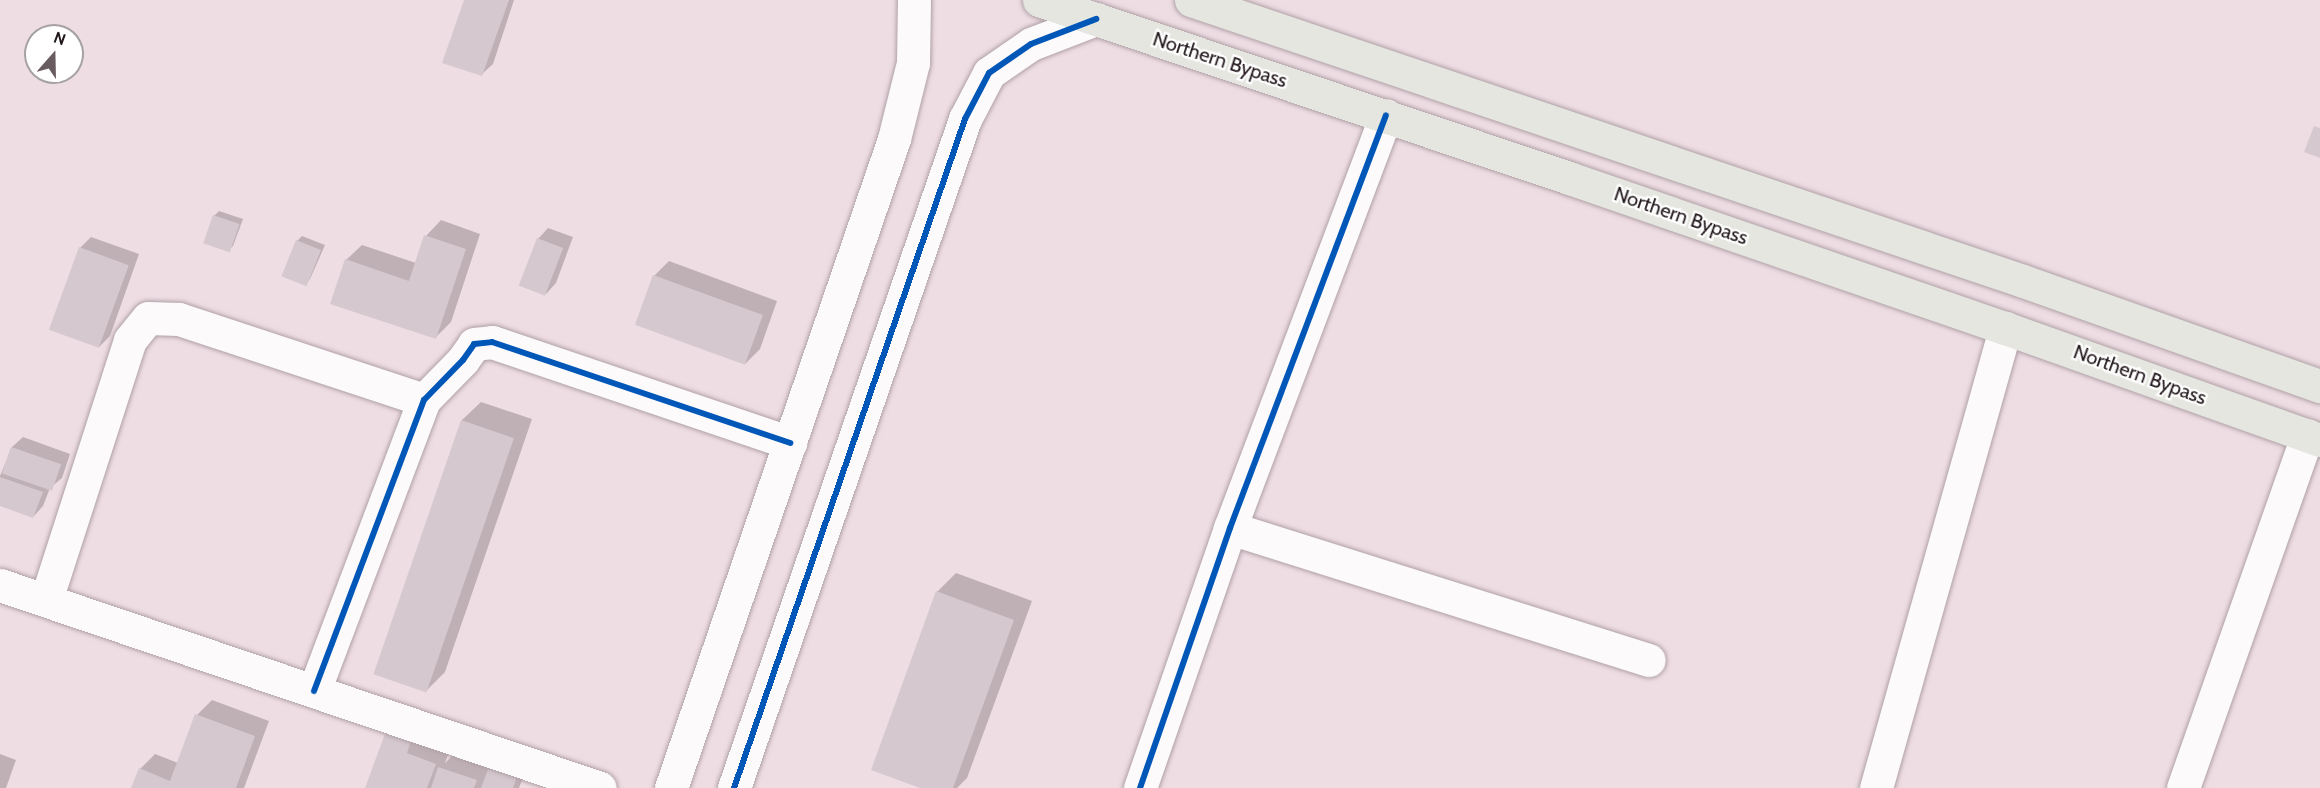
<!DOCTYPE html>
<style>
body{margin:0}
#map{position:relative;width:2320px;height:788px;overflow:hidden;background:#efdde4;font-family:Cabin,sans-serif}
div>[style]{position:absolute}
.shadow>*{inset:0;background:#0003}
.building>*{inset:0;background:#d5c8ce;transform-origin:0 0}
.roads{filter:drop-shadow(0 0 2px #afa1a7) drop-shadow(0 0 2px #afa1a7)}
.minor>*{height:33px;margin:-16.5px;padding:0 16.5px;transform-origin:16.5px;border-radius:16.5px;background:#fdfafb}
.primary>*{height:33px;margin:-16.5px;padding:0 16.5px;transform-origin:16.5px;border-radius:16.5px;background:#e5e6df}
.cycleway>*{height:6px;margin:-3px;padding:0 3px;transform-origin:3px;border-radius:3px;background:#0057b8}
span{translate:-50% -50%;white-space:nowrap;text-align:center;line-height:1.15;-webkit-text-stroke:4.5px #fff;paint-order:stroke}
.street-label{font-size:20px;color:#21161b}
.north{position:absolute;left:24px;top:24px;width:60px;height:60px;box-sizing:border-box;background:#fff;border:2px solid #a6a2a4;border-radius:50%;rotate:20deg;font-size:16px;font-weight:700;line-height:24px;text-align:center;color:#21161b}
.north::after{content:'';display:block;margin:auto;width:21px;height:27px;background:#695c61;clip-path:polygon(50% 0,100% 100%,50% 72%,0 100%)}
</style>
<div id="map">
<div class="shadow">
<div style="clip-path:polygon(465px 0,514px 0,493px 64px,482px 74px)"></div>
<div style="clip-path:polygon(219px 211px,243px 219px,233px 246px,228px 251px,214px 216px)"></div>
<div style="clip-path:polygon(441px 220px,480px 234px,451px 322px,435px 338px,346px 260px,362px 245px,416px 263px,426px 236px)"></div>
<div style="clip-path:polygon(548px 228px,573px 237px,556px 283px,546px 294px,538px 239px)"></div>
<div style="clip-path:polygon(302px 236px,325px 245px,310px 279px,305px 284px,297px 241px)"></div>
<div style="clip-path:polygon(91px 237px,139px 254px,110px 336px,99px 347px,51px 330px,81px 247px)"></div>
<div style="clip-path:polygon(669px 261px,777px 301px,760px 349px,745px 364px,654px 276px)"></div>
<div style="clip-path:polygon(481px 402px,532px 419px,445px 672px,426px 691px,462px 420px)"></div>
<div style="clip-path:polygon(23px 437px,70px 454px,62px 478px,50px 488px,43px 506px,33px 517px,0 505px,0 476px,12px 447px)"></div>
<div style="clip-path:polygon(956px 573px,1032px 601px,967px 778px,957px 788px,924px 788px,937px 592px)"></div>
<div style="clip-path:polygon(212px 700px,269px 721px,244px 788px,133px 788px,140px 769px,155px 754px,178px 763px,197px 715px)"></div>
<div style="clip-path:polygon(387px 732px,450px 749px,445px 763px,455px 753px,527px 767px,519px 788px,366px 788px)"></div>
<div style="clip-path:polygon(0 754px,16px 760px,6px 788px,0 788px)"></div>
</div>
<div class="building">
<div style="clip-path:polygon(464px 0,509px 0,482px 76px,442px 63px)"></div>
<div style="clip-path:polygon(2314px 126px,2320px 128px,2320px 158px,2304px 152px)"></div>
<div style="left:213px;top:215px;width:28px;height:30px;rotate:19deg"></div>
<div style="clip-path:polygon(424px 235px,466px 249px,436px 339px,330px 304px,345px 259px,409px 281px)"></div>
<div style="left:537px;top:238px;width:28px;height:51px;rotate:21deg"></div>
<div style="left:296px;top:240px;width:27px;height:39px;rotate:22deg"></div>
<div style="left:79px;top:247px;width:53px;height:88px;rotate:20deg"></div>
<div style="left:653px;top:275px;width:117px;height:53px;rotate:20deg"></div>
<div style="left:461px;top:420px;width:56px;height:269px;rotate:19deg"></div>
<div style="left:11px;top:447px;width:53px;height:28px;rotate:19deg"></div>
<div style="clip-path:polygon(0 477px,43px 492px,33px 518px,0 506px)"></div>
<div style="clip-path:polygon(936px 591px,1014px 620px,953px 788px,920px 788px,871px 770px)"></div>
<div style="clip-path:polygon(195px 714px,255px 736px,236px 788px,131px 788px,139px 768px,170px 781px)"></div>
<div style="clip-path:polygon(386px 731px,411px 741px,407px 753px,436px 764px,427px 788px,365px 788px)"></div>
<div style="clip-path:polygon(438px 767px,477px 780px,474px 788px,431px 788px)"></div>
<div style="clip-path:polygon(489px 767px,517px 777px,513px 788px,481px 788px)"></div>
</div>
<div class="roads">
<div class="minor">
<div style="left:1230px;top:528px;width:439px;rotate:17.5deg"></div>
<div style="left:0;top:585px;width:633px;rotate:18.69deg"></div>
<div style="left:46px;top:600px;width:273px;rotate:-72.1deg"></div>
<div style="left:130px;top:340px;width:28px;rotate:-51deg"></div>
<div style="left:148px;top:318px;width:31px;rotate:2deg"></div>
<div style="left:179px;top:319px;width:258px;rotate:18.3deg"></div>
<div style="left:314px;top:691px;width:311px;rotate:-69.3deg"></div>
<div style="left:424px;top:400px;width:56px;rotate:-45.7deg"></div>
<div style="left:463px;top:360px;width:19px;rotate:-55deg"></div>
<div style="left:474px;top:344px;width:18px;rotate:-6deg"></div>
<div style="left:492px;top:342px;width:315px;rotate:18.7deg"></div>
<div style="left:671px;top:788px;width:686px;rotate:-71.04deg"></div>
<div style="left:894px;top:139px;width:78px;rotate:-76deg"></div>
<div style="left:913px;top:63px;width:63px;rotate:-89.1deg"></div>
<div style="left:734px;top:788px;width:708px;rotate:-70.95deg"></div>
<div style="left:965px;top:119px;width:52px;rotate:-62.4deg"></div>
<div style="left:989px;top:73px;width:51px;rotate:-34.6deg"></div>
<div style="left:1031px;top:44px;width:70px;rotate:-21deg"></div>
<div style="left:1140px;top:788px;width:275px;rotate:-70.9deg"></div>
<div style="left:1230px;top:528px;width:441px;rotate:-69.3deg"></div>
<div style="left:1876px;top:788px;width:478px;rotate:-74.3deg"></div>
<div style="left:2183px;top:788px;width:374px;rotate:-70.6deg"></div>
</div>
<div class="primary">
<div style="left:1039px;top:0;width:559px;rotate:18.56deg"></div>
<div style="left:1569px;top:178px;width:461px;rotate:19deg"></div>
<div style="left:2005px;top:328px;width:334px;rotate:19.6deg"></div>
<div style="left:1191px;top:0;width:878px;rotate:18.66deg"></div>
<div style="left:2023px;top:281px;width:315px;rotate:19.5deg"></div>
</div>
</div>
<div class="cycleway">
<div style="left:314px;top:691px;width:311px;rotate:-69.3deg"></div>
<div style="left:424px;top:400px;width:56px;rotate:-45.7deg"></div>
<div style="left:463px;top:360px;width:19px;rotate:-55deg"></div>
<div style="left:474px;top:344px;width:18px;rotate:-6deg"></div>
<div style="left:492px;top:342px;width:315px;rotate:18.7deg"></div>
<div style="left:734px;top:788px;width:708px;rotate:-70.95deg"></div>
<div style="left:965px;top:119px;width:52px;rotate:-62.4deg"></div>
<div style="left:989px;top:73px;width:51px;rotate:-34.6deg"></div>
<div style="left:1031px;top:44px;width:70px;rotate:-21deg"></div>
<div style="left:1140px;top:788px;width:275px;rotate:-70.9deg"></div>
<div style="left:1230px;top:528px;width:441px;rotate:-69.3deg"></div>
</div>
<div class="street-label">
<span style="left:1220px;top:60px;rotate:18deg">Northern Bypass</span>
<span style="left:1681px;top:216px;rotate:19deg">Northern Bypass</span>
<span style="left:2140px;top:375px;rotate:20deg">Northern Bypass</span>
</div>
<div class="north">N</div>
</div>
